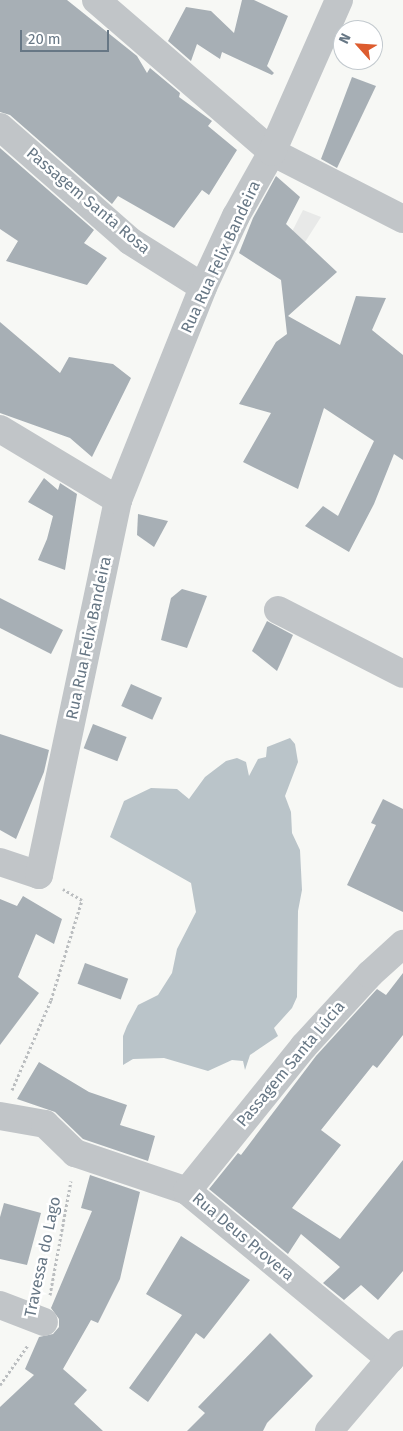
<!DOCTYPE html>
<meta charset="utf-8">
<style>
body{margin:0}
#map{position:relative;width:403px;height:1431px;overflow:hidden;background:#f7f8f5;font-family:"Fira Sans",sans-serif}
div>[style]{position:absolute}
.built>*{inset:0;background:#e8e9e8}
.water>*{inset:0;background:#bac4c9}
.building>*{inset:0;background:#a7afb5;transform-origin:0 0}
.path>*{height:3px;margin-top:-1.5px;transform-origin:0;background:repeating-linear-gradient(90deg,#bbbec0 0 2.5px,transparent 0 5px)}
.minor>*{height:28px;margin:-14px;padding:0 14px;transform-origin:14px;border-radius:14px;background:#c1c5c8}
span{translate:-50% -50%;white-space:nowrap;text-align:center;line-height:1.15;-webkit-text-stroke:5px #fff;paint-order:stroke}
.street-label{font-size:16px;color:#677785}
.north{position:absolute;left:333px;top:20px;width:50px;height:50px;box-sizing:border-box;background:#fff;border:1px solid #c2c9ce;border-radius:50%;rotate:296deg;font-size:14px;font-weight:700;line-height:20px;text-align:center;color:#677785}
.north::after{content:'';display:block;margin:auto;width:18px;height:22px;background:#dd5c2f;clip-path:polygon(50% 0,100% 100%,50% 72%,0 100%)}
.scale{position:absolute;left:20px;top:30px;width:89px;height:22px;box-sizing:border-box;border:2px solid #677785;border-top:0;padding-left:6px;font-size:15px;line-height:18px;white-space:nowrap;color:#677785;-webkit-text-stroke:4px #fff;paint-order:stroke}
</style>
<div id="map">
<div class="built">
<div style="clip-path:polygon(303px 210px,321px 217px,286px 272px,275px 265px)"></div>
</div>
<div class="water">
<div style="clip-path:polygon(290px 738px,295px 744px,298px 762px,285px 796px,291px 812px,292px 833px,300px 850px,302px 890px,298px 911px,297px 997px,292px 1008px,274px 1028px,278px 1036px,250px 1055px,245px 1070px,243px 1061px,232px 1060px,208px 1071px,164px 1058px,133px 1059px,123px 1065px,123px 1036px,127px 1026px,138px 1005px,158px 995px,172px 973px,177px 949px,196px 912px,191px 883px,110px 837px,124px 801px,151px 788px,177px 789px,189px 799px,205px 777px,226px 761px,237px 758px,246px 762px,249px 776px,258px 759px,266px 757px,267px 747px)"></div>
</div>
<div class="building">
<div style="clip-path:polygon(0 0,67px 0,137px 56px,147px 73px,150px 68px,180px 93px,179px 97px,212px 121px,208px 126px,237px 150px,209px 195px,202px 190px,174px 228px,118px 196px,112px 204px,10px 115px,0 112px)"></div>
<div style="clip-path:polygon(242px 0,254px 0,288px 16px,267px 66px,274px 73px,272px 75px,222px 52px,220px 59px,197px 44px,191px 61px,168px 41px,186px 7px,211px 11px,234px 33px)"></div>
<div style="clip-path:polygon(352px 77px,376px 86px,337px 168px,321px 159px)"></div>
<div style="clip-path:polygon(0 148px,94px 230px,84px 243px,107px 258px,87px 285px,6px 261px,18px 241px,0 229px)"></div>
<div style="clip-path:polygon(276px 176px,300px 197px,286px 224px,337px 272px,288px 316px,340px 345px,356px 296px,386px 298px,372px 330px,403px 355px,403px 460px,394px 454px,374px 504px,349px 552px,305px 526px,323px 506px,338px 516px,374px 441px,324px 408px,298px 489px,243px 462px,271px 413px,239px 404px,276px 342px,287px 334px,281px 280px,239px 253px,253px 218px)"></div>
<div style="clip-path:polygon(0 322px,60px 373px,69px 357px,113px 364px,131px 378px,92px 457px,70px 438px,0 413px)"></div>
<div style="clip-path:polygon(44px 478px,58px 490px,60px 483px,77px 494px,65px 570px,38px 560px,47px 539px,53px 516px,28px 502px)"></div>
<div style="clip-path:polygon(138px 514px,168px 521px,154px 547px,137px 535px)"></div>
<div style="clip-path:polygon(182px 589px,207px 596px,187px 648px,161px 640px,171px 598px)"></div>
<div style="clip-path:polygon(0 598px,63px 630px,51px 654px,0 628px)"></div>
<div style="clip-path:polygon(267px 621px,293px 635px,277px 671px,252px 651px)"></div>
<div style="left:131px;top:684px;width:34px;height:24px;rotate:24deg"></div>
<div style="left:93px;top:724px;width:36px;height:26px;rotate:21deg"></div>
<div style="clip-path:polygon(0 734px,49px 750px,44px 772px,16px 839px,0 830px)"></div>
<div style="clip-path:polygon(383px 799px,403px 809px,403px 912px,347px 885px,376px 825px,371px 823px)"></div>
<div style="clip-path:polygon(23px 896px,62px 919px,54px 944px,36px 934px,18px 977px,39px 993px,0 1045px,0 899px,17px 906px)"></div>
<div style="left:85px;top:963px;width:46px;height:22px;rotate:20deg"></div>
<div style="clip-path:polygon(403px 973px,403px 1035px,377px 1068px,373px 1065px,321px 1130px,341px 1145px,292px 1208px,340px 1239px,403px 1160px,403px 1271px,378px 1300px,361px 1285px,344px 1300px,323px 1283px,340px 1267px,301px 1234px,288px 1254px,209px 1189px,238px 1153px,241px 1155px,316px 1056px,377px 989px,386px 995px)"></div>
<div style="clip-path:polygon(39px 1062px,89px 1092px,127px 1105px,120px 1125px,155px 1136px,148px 1161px,83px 1139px,55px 1112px,17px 1099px)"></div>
<div style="clip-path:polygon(90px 1175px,140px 1192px,120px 1279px,98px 1323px,91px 1320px,63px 1369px,87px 1390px,74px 1404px,103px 1431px,0 1431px,0 1407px,34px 1375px,25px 1369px,39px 1337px,53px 1334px,59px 1327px,59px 1319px,51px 1308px,92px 1211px,81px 1208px)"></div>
<div style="clip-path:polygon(4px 1203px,41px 1213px,27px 1265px,0 1259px,0 1217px)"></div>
<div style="clip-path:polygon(181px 1236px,250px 1280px,204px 1339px,196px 1333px,148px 1402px,129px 1388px,182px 1315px,146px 1294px)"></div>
<div style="clip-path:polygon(270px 1333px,313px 1376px,267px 1423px,263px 1431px,187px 1431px,205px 1413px,198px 1407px)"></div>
</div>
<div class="path">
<div style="left:12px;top:1090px;width:98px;rotate:-66.6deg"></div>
<div style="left:51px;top:1000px;width:105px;rotate:-72.8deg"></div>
<div style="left:82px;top:900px;width:22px;rotate:-150deg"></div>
<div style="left:50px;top:1295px;width:116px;rotate:-79.6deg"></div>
<div style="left:0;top:1385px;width:49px;rotate:-55deg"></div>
</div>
<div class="minor">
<div style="left:96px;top:0;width:233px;rotate:40.8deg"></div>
<div style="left:272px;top:152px;width:147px;rotate:27.1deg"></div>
<div style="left:0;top:127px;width:173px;rotate:41.2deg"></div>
<div style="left:130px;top:241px;width:86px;rotate:32.2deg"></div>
<div style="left:0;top:429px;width:138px;rotate:31deg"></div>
<div style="left:278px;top:610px;width:140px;rotate:27.1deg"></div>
<div style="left:0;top:862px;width:41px;rotate:18.4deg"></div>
<div style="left:39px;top:875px;width:383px;rotate:-78.1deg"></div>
<div style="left:118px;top:500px;width:229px;rotate:-68.2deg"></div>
<div style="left:203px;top:287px;width:78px;rotate:-65.1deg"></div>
<div style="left:236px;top:216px;width:73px;rotate:-60.6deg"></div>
<div style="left:272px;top:152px;width:166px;rotate:-66.2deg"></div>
<div style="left:0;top:1116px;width:46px;rotate:10.1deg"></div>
<div style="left:45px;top:1124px;width:42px;rotate:44deg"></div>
<div style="left:75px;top:1153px;width:118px;rotate:18.7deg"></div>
<div style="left:187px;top:1191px;width:264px;rotate:39.6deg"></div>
<div style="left:187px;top:1191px;width:186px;rotate:-51.1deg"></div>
<div style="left:304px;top:1046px;width:98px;rotate:-47.5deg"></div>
<div style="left:370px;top:974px;width:45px;rotate:-42.3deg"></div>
<div style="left:0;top:1305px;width:47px;rotate:21.1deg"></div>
<div style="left:329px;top:1431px;width:114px;rotate:-49.6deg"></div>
</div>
<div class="street-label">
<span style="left:88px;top:201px;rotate:40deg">Passagem Santa Rosa</span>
<span style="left:221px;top:257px;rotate:-65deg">Rua Rua Felix Bandeira</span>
<span style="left:89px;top:638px;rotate:-78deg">Rua Rua Felix Bandeira</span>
<span style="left:291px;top:1064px;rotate:-50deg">Passagem Santa Lúcia</span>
<span style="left:243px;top:1237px;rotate:40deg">Rua Deus Provera</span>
<span style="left:43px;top:1257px;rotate:-78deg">Travessa do Lago</span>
</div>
<div class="north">N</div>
<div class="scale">20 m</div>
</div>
